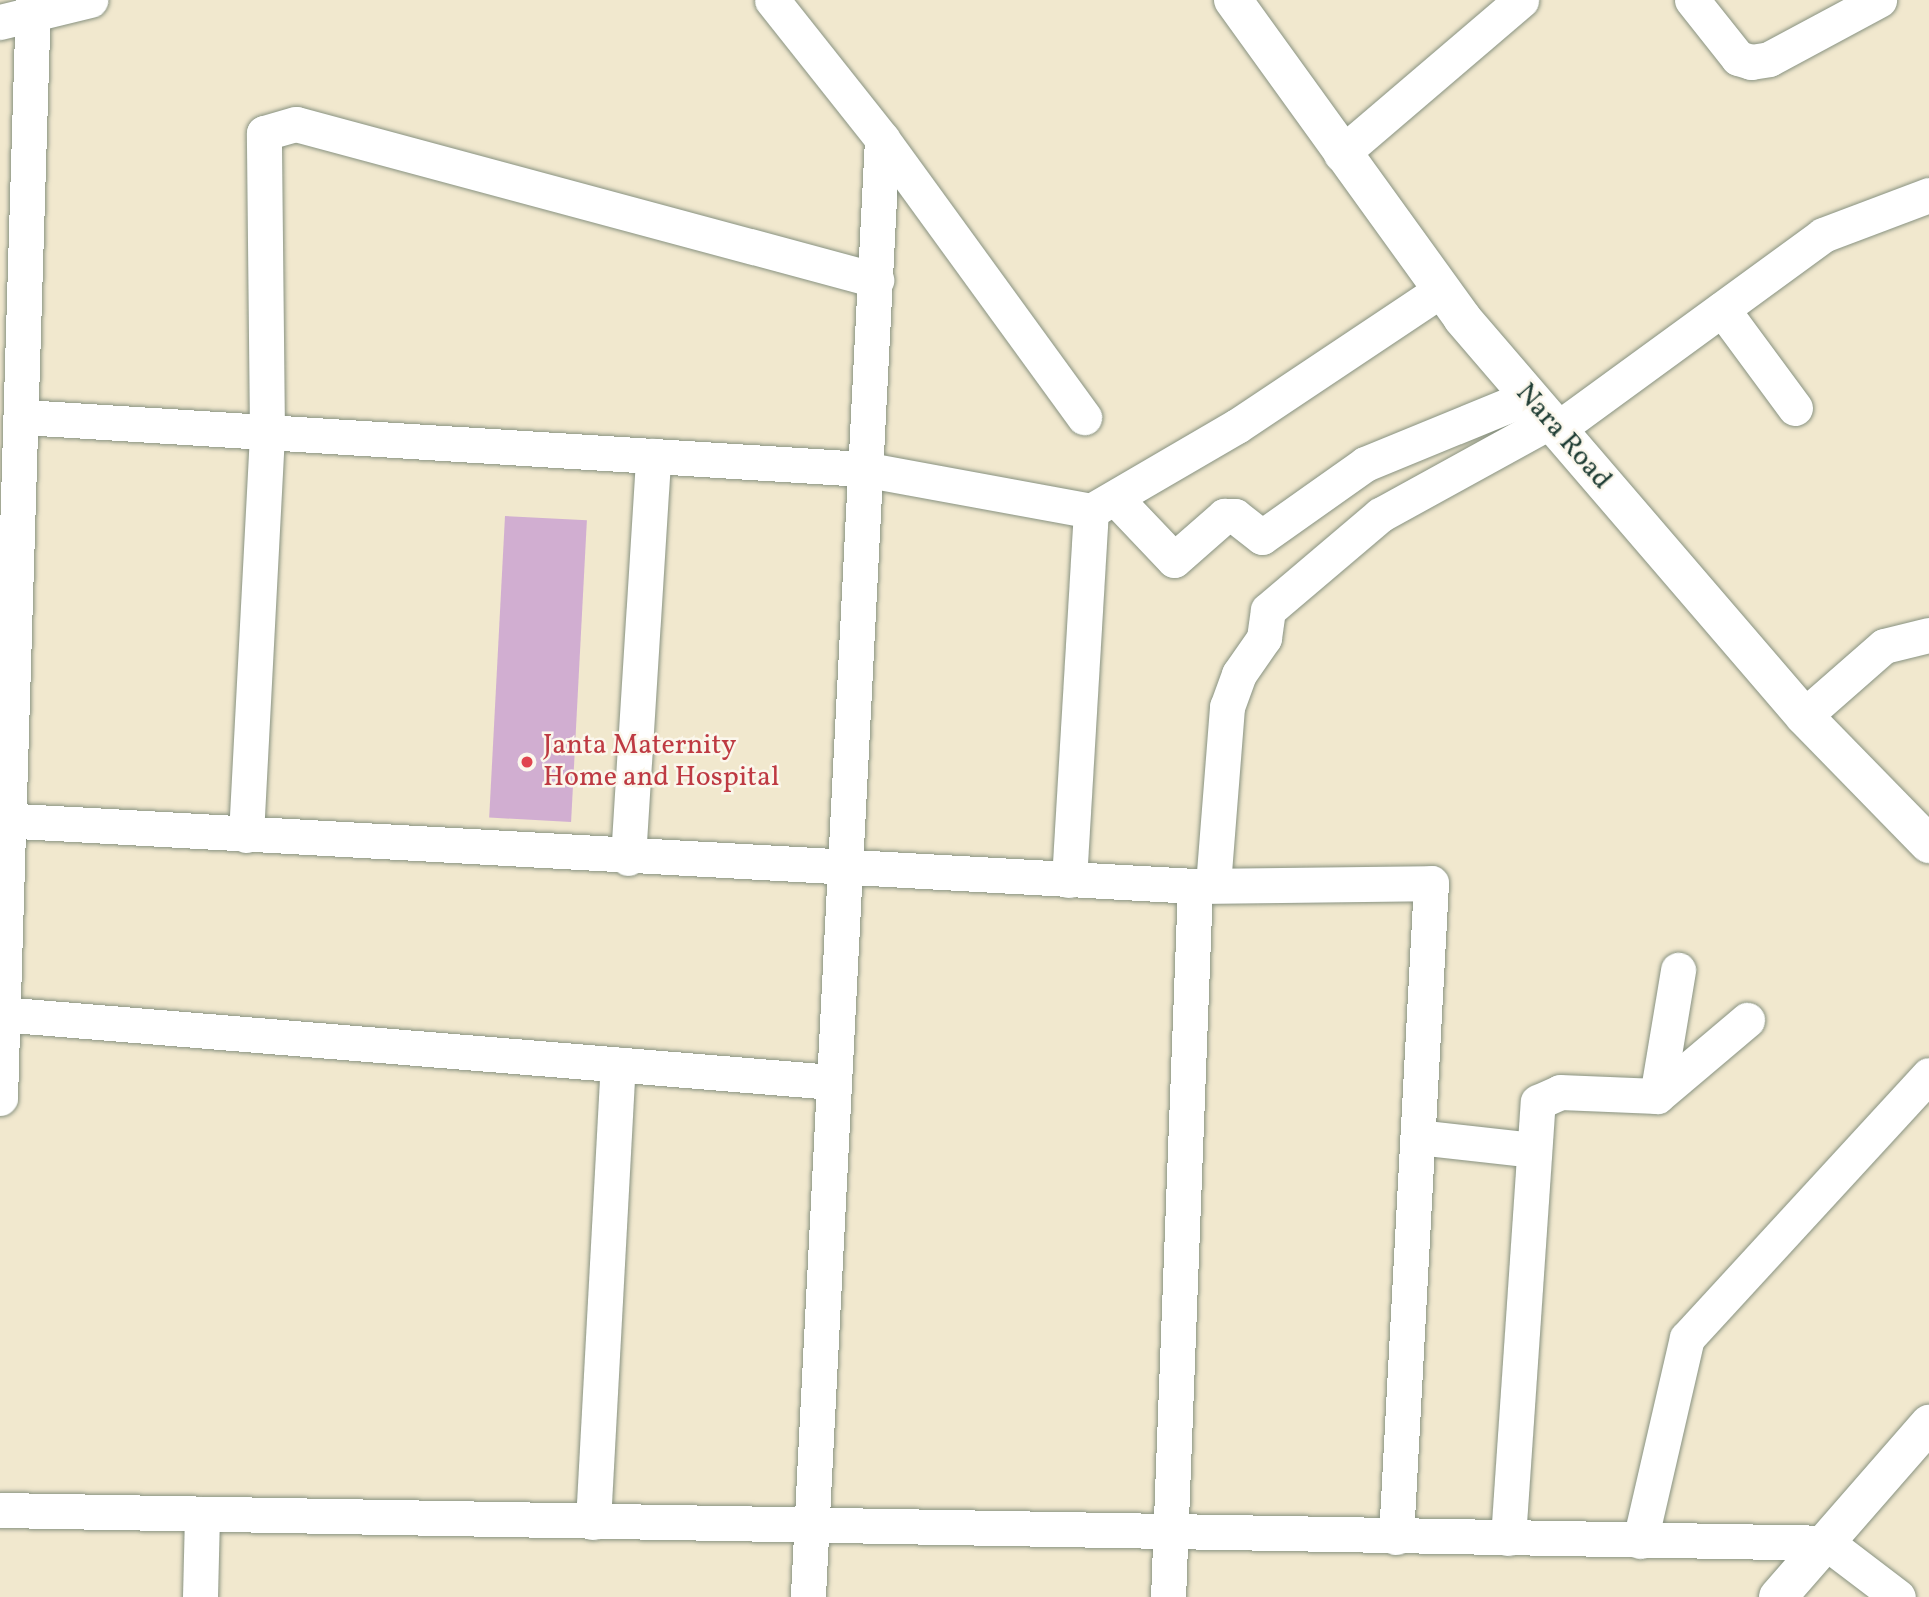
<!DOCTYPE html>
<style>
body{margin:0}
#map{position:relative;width:1929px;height:1597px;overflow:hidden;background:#f1e8ce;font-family:Vollkorn,serif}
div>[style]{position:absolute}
.building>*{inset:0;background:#d1aed1;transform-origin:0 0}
.roads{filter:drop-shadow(0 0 2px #889281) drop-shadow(0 0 2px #889281)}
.minor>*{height:35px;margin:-17.5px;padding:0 17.5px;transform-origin:17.5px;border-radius:17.5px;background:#fff}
.secondary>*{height:38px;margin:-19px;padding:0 19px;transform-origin:19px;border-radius:19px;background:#fff}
.dots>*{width:19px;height:19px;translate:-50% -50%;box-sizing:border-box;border:4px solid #fbf7ec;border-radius:50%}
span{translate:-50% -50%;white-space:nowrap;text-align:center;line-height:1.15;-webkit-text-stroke:5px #fbf7ec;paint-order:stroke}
.street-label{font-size:28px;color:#1f3d34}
.health-label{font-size:28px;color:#be3a42}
.left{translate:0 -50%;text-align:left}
</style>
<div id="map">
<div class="building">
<div style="left:505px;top:516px;width:82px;height:302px;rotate:3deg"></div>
</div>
<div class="roads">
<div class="minor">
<div style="left:772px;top:0;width:177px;rotate:51.6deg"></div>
<div style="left:882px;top:139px;width:1460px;rotate:92.91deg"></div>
<div style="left:1692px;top:0;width:74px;rotate:51.6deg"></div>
<div style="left:1738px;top:58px;width:14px;rotate:17deg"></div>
<div style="left:1751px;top:62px;width:18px;rotate:-9deg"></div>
<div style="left:1769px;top:59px;width:125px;rotate:-28.2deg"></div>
<div style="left:0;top:22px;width:93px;rotate:-13.7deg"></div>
<div style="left:882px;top:139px;width:344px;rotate:54deg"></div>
<div style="left:1341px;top:154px;width:237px;rotate:-40.5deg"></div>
<div style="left:1722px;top:309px;width:123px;rotate:53.6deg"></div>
<div style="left:23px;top:417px;width:842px;rotate:3.54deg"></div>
<div style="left:863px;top:469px;width:232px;rotate:10.4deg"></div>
<div style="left:1091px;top:511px;width:169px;rotate:-30.2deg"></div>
<div style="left:1237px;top:426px;width:245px;rotate:-33.7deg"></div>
<div style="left:1556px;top:430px;width:331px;rotate:-36.1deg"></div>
<div style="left:1823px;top:235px;width:113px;rotate:-20.7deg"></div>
<div style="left:1116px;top:499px;width:84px;rotate:46.4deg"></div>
<div style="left:1174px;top:560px;width:67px;rotate:-41.3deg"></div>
<div style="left:1224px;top:516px;width:11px"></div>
<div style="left:1235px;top:516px;width:34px;rotate:38deg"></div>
<div style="left:1262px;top:537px;width:126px;rotate:-35.3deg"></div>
<div style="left:1365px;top:464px;width:176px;rotate:-22.3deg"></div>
<div style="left:1804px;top:716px;width:106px;rotate:-41.2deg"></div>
<div style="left:1884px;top:646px;width:46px;rotate:-13.7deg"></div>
<div style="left:0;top:820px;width:1197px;rotate:3.16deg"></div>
<div style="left:1195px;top:886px;width:712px;rotate:92.17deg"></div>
<div style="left:246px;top:835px;width:403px;rotate:-87deg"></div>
<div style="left:267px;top:433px;width:300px;rotate:-90.6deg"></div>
<div style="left:264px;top:133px;width:33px;rotate:-16deg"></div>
<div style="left:296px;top:124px;width:601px;rotate:15.05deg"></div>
<div style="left:628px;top:858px;width:403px;rotate:-86.4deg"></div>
<div style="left:1069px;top:880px;width:370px;rotate:-86.6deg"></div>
<div style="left:1213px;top:885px;width:179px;rotate:-85.5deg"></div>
<div style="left:1227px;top:707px;width:35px;rotate:-70deg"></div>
<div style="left:1239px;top:674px;width:44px;rotate:-55.2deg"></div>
<div style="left:1264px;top:638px;width:28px;rotate:-82deg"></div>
<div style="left:1268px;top:610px;width:147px;rotate:-40.3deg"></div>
<div style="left:1380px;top:515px;width:193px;rotate:-28.8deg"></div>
<div style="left:1195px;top:886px;width:236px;rotate:-0.7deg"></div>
<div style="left:1431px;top:883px;width:655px;rotate:93.06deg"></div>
<div style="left:0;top:1014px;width:835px;rotate:4.67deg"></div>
<div style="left:1657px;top:1096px;width:118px;rotate:-40.2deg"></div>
<div style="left:0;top:1098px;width:1098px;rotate:-88.28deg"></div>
<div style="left:1418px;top:1137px;width:116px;rotate:6.4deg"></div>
<div style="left:0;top:1510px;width:1827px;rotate:1.03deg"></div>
<div style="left:1827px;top:1543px;width:89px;rotate:37.3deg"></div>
<div style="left:593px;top:1522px;width:458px;rotate:-86.9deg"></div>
<div style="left:1508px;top:1538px;width:437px;rotate:-86.1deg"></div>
<div style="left:1538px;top:1102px;width:24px;rotate:-24deg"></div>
<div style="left:1560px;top:1092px;width:97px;rotate:2.4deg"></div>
<div style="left:1657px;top:1096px;width:128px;rotate:-80.5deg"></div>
<div style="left:1640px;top:1541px;width:208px;rotate:-77deg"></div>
<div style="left:1687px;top:1338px;width:357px;rotate:-47.4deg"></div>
<div style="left:200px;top:1597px;width:83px;rotate:-88.6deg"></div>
</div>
<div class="secondary">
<div style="left:1233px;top:0;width:392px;rotate:54.2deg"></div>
<div style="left:1462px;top:318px;width:525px;rotate:49.33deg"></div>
<div style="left:1804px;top:716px;width:179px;rotate:45.7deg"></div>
<div style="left:1778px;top:1597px;width:230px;rotate:-48.9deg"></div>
</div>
</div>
<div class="dots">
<div style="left:527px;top:762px;background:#e0444e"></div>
</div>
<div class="street-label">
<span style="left:1563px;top:437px;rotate:49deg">Nara Road</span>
</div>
<div class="health-label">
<span class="left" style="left:543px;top:762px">Janta Maternity<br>Home and Hospital</span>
</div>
</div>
